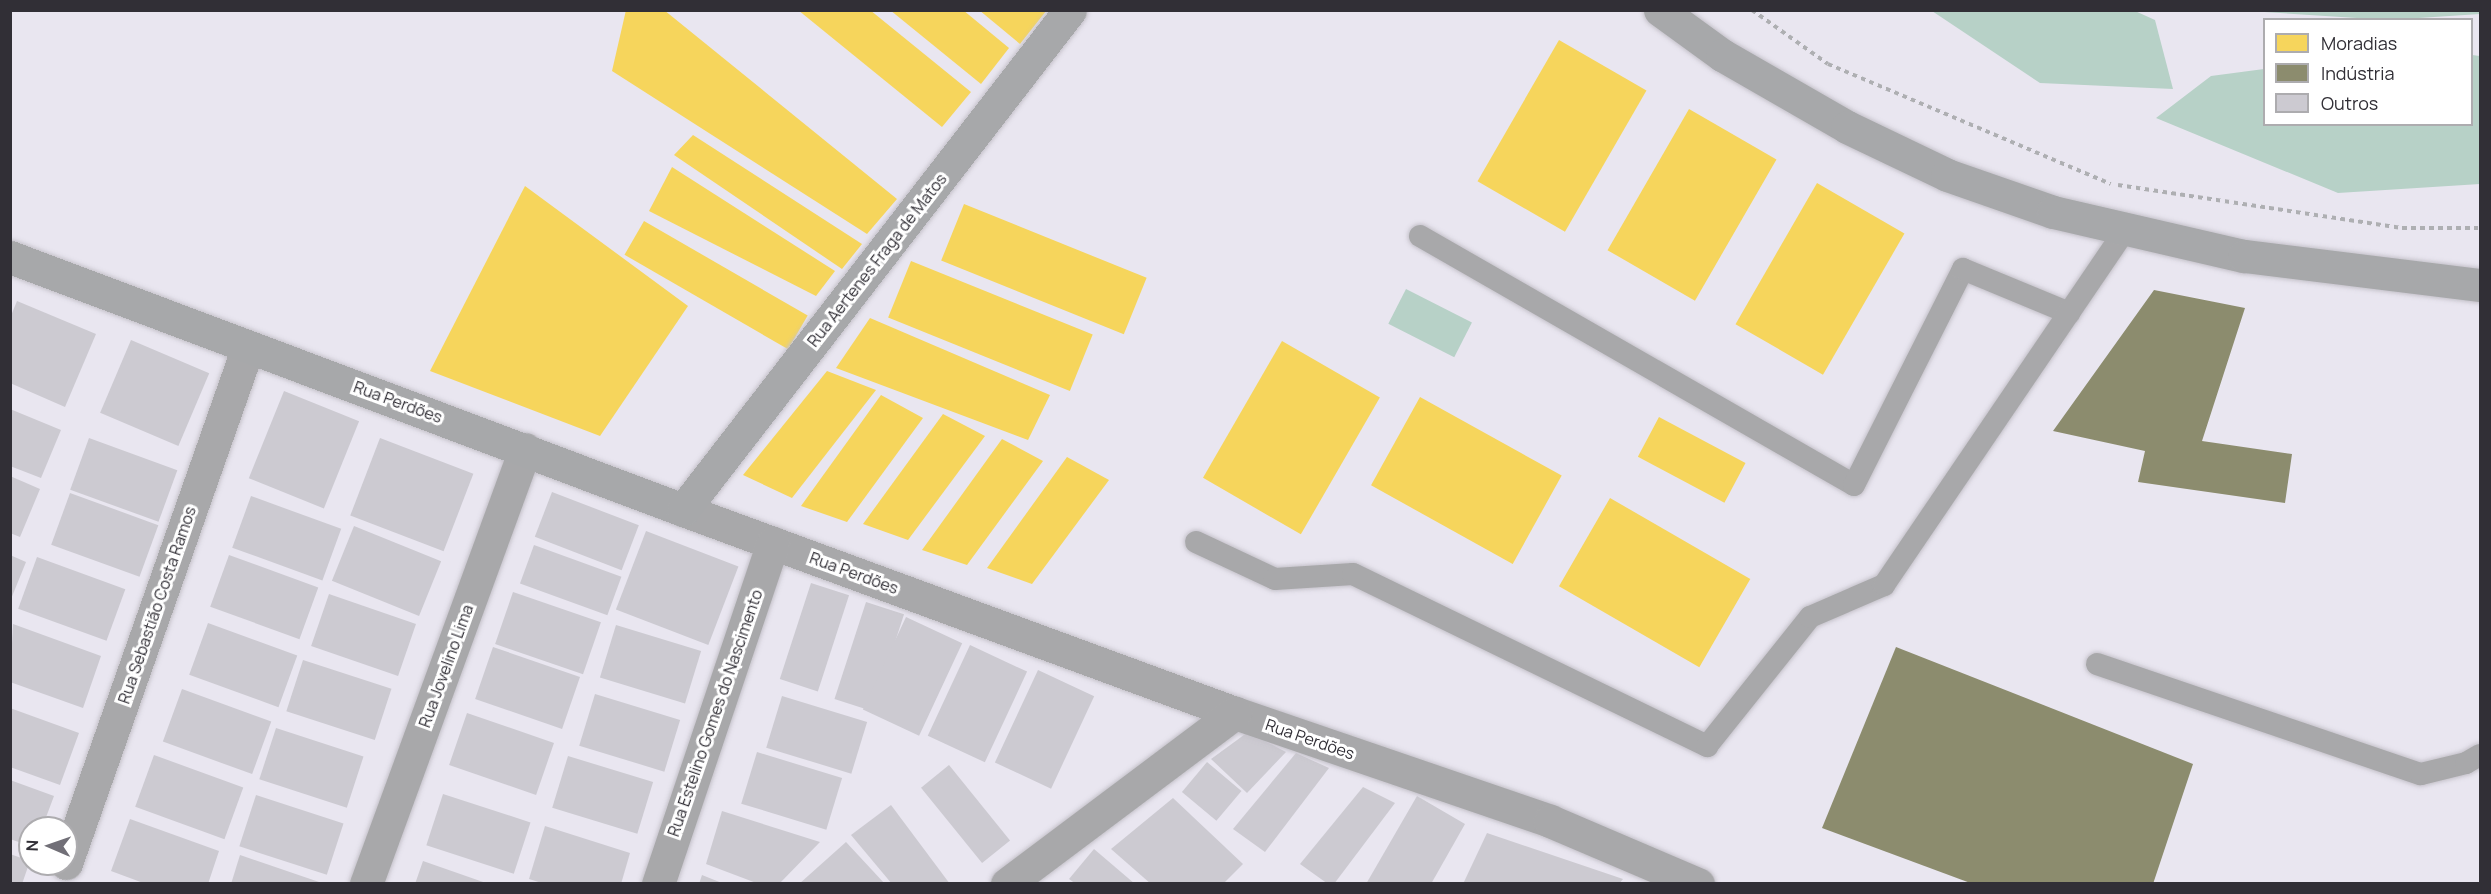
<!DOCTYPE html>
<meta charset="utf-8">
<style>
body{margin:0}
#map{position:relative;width:2491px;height:894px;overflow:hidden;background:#e9e6f0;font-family:Manrope,sans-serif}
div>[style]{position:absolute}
.green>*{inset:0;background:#b7d1c7;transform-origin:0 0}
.homes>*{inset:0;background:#f6d55c;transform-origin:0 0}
.industry>*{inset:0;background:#8c8c6e}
.building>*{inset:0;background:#cccad1;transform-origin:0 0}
.path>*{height:4px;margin-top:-2px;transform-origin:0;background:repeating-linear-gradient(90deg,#aeafb2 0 4.5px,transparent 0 9px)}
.roads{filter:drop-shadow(0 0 2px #c5c2ca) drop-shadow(0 0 2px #c5c2ca)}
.lane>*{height:22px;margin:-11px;padding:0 11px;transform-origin:11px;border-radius:11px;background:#a8a8aa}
.street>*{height:33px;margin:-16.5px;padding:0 16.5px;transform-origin:16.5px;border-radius:16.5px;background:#a8a8aa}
.secondary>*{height:33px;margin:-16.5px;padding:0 16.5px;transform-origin:16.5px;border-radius:16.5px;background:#a7a8aa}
span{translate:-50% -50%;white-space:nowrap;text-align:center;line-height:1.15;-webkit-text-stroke:6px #fff;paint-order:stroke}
.street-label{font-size:16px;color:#312f36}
.frame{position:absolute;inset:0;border:12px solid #312f36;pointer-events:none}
.legend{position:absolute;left:2263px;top:18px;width:210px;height:108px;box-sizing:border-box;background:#fff;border:2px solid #adacaf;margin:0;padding:8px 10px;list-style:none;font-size:18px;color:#312f36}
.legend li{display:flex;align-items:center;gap:12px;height:30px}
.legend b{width:30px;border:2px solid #adacaf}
.north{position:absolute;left:18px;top:816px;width:60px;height:60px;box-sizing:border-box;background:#fff;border:2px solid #adacaf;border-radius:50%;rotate:272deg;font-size:16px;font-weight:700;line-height:24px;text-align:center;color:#312f36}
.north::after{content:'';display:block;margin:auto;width:21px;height:27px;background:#716f77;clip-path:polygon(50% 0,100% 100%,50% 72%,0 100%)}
</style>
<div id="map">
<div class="green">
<div style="clip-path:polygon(2480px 10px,2480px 14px,2388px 20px,2249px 11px)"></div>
<div style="clip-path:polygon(1932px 11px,2135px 11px,2155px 20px,2173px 89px,2040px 83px)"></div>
<div style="clip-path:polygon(2472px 55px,2480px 56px,2480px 184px,2338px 193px,2156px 118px,2211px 76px,2264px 69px,2264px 124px,2472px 124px)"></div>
<div style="left:1406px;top:289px;width:74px;height:39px;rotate:27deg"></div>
</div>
<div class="homes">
<div style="clip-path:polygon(626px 10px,664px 10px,897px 199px,867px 234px,612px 71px)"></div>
<div style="clip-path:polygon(798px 10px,870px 10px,971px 92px,942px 127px)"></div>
<div style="clip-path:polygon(890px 10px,963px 10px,1009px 48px,981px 84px)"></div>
<div style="clip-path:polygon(979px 10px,1047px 10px,1020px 44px)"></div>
<div style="left:1559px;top:40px;width:101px;height:163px;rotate:30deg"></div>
<div style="left:1689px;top:109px;width:101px;height:163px;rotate:30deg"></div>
<div style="clip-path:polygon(693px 135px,862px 244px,842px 269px,674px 155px)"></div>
<div style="clip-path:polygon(672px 167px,835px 271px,816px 296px,649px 211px)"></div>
<div style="left:1817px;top:183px;width:101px;height:163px;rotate:30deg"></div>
<div style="clip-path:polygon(525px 186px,688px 306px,600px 436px,430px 371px)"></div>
<div style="left:964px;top:204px;width:197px;height:61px;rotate:22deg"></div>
<div style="left:644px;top:221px;width:189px;height:39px;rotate:30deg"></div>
<div style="left:911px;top:261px;width:196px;height:61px;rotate:22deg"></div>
<div style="clip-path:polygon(870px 318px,1050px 395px,1028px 440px,836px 368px)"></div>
<div style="left:1282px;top:341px;width:113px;height:158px;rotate:30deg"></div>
<div style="clip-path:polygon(827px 371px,876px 390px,792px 498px,743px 475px)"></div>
<div style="clip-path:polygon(881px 395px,923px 418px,847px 522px,801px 506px)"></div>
<div style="left:1420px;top:397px;width:162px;height:101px;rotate:29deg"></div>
<div style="clip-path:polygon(943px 414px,985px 436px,908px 540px,863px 524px)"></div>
<div style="left:1659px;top:417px;width:98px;height:45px;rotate:28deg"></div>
<div style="clip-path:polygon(1002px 439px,1043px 461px,967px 565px,922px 550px)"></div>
<div style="clip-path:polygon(1067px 457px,1109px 480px,1032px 584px,987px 568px)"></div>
<div style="left:1610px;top:498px;width:162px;height:102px;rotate:30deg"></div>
</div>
<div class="industry">
<div style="clip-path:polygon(2154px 290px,2245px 308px,2202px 441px,2292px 454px,2285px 503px,2138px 482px,2145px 451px,2053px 431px)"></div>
<div style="clip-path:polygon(1896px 647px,2193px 764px,2153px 884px,1973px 884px,1822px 828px)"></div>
</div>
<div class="building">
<div style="clip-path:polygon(17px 301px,96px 334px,65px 407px,10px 383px,10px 318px)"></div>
<div style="left:131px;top:340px;width:85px;height:79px;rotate:23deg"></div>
<div style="left:284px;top:391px;width:81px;height:94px;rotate:22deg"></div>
<div style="clip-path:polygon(10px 409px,61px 430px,41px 478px,10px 466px)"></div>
<div style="left:89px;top:438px;width:94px;height:55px;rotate:20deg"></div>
<div style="left:380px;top:438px;width:100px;height:83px;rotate:21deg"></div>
<div style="clip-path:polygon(10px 476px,40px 489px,20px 537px,10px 533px)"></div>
<div style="left:552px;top:492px;width:93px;height:48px;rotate:21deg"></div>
<div style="left:70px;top:493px;width:94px;height:55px;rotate:20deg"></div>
<div style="left:251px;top:496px;width:96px;height:55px;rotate:20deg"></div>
<div style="left:354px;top:526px;width:94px;height:59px;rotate:22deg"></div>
<div style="left:646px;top:531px;width:99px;height:84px;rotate:21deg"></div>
<div style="left:534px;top:545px;width:93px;height:41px;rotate:20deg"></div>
<div style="clip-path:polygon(10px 555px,26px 562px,11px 599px,10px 599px)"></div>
<div style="left:229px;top:555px;width:95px;height:55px;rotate:20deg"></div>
<div style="left:37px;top:557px;width:94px;height:55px;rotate:20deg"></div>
<div style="left:811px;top:583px;width:40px;height:101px;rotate:18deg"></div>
<div style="left:513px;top:592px;width:93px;height:55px;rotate:19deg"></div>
<div style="left:329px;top:594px;width:92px;height:55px;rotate:19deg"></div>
<div style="left:866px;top:602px;width:40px;height:102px;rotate:18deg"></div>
<div style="left:906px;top:617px;width:62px;height:102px;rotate:25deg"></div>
<div style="left:208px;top:623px;width:95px;height:55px;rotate:20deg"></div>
<div style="clip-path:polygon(13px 624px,101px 656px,83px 708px,10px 682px)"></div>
<div style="left:616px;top:625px;width:89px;height:55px;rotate:17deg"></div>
<div style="left:970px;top:645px;width:63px;height:100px;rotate:25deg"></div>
<div style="left:493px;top:647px;width:92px;height:55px;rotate:19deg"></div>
<div style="left:303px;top:660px;width:93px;height:54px;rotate:18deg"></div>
<div style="left:1038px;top:670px;width:62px;height:102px;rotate:25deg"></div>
<div style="left:182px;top:689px;width:95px;height:56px;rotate:20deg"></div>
<div style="left:595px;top:694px;width:89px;height:54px;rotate:17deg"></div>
<div style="left:782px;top:696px;width:89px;height:54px;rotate:17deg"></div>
<div style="clip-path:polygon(10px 708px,79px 733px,60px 785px,10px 767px)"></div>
<div style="left:467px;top:713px;width:92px;height:55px;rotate:19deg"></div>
<div style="left:276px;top:728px;width:92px;height:54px;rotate:18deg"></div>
<div style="clip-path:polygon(1248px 732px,1286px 752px,1247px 793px,1211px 759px)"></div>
<div style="left:757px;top:752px;width:89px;height:54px;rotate:17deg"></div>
<div style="clip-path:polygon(1296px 753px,1329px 768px,1265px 852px,1233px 829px)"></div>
<div style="left:154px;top:755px;width:95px;height:55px;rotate:20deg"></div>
<div style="left:568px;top:756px;width:89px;height:54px;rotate:17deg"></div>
<div style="left:1207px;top:762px;width:45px;height:39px;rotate:40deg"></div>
<div style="left:949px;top:765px;width:97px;height:36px;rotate:51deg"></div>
<div style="clip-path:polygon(10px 780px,54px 796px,42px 828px,30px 828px,30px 846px,10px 839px)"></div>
<div style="clip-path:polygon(1363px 787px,1395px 803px,1334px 884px,1328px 884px,1300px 864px)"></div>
<div style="left:443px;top:794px;width:92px;height:54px;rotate:18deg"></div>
<div style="left:256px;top:795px;width:92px;height:54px;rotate:18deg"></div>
<div style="clip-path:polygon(1417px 796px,1465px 824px,1431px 884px,1366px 884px)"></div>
<div style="clip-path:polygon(1173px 798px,1243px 864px,1223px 884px,1151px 884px,1111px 849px)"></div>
<div style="clip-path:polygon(891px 805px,950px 884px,892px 884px,851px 835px)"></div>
<div style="clip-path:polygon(722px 811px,820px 842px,779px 884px,759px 884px,706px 864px)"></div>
<div style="clip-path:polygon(130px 819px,219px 851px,208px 884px,146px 884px,111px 871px)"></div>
<div style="clip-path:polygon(545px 826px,630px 853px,621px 884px,545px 884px,529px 879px)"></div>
<div style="clip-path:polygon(1487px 833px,1623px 879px,1619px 884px,1463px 884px)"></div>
<div style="clip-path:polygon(846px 842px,885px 884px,799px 884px)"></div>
<div style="clip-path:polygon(1094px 849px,1135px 884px,1076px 884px,1069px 879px)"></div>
<div style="clip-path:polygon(10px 854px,30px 861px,22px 884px,10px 884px)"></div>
<div style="clip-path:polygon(240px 855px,322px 883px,322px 884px,231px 884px)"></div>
<div style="clip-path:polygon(423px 861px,486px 883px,486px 884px,415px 884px)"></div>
<div style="clip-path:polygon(702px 875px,722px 883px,722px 884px,699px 884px)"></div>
</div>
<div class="path">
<div style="left:1752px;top:10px;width:93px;rotate:35.4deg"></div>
<div style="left:1828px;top:64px;width:307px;rotate:23deg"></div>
<div style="left:2118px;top:185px;width:287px;rotate:8.6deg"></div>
<div style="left:2402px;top:228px;width:78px"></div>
</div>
<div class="roads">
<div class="lane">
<div style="left:1420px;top:236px;width:500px;rotate:29.84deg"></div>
<div style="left:1854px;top:485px;width:242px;rotate:-63.2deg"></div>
<div style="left:1963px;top:269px;width:115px;rotate:22.5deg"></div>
<div style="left:1196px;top:542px;width:87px;rotate:25.1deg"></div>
<div style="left:1275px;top:579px;width:78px;rotate:-3.7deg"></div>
<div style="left:1353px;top:574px;width:394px;rotate:25.9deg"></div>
<div style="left:1707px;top:746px;width:165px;rotate:-51.4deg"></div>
<div style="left:1810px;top:617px;width:81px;rotate:-23.4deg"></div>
<div style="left:1884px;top:585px;width:430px;rotate:-55.8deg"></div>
<div style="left:2097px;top:664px;width:342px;rotate:18.8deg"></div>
<div style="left:2421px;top:774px;width:46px;rotate:-13.7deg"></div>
<div style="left:2466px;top:763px;width:16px;rotate:-30deg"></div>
</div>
<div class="street">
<div style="left:683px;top:510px;width:588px;rotate:20.19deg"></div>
<div style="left:1235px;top:713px;width:333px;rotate:18.9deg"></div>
<div style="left:1550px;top:821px;width:161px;rotate:23.1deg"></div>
<div style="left:66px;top:863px;width:547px;rotate:-70.57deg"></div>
<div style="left:366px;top:884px;width:463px;rotate:-69.9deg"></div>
<div style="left:658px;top:884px;width:360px;rotate:-71.4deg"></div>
<div style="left:1007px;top:884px;width:285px;rotate:-36.9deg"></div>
</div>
<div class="secondary">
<div style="left:1660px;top:10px;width:77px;rotate:36deg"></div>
<div style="left:1722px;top:55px;width:144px;rotate:29.9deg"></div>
<div style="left:1847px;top:127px;width:111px;rotate:25.6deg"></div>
<div style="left:1947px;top:175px;width:112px;rotate:19.2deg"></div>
<div style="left:2053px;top:212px;width:196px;rotate:13deg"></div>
<div style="left:2244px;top:256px;width:238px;rotate:7deg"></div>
<div style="left:10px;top:257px;width:719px;rotate:20.6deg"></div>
<div style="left:683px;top:510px;width:632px;rotate:-52.26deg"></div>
</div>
</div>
<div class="street-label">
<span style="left:877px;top:260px;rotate:-52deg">Rua Aertenes Fraga de Matos</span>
<span style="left:398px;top:402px;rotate:20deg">Rua Perdões</span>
<span style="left:854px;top:573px;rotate:20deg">Rua Perdões</span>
<span style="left:157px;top:605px;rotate:-71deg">Rua Sebastião Costa Ramos</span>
<span style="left:446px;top:666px;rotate:-70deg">Rua Jovelino Lima</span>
<span style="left:715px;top:713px;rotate:-71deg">Rua Estelino Gomes do Nascimento</span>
<span style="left:1310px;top:739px;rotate:19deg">Rua Perdões</span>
</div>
<div class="frame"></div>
<ul class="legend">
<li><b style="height:16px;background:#f6d55c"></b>Moradias</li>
<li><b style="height:16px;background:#8c8c6e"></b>Indústria</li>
<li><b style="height:16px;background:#cccad1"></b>Outros</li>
</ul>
<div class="north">N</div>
</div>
